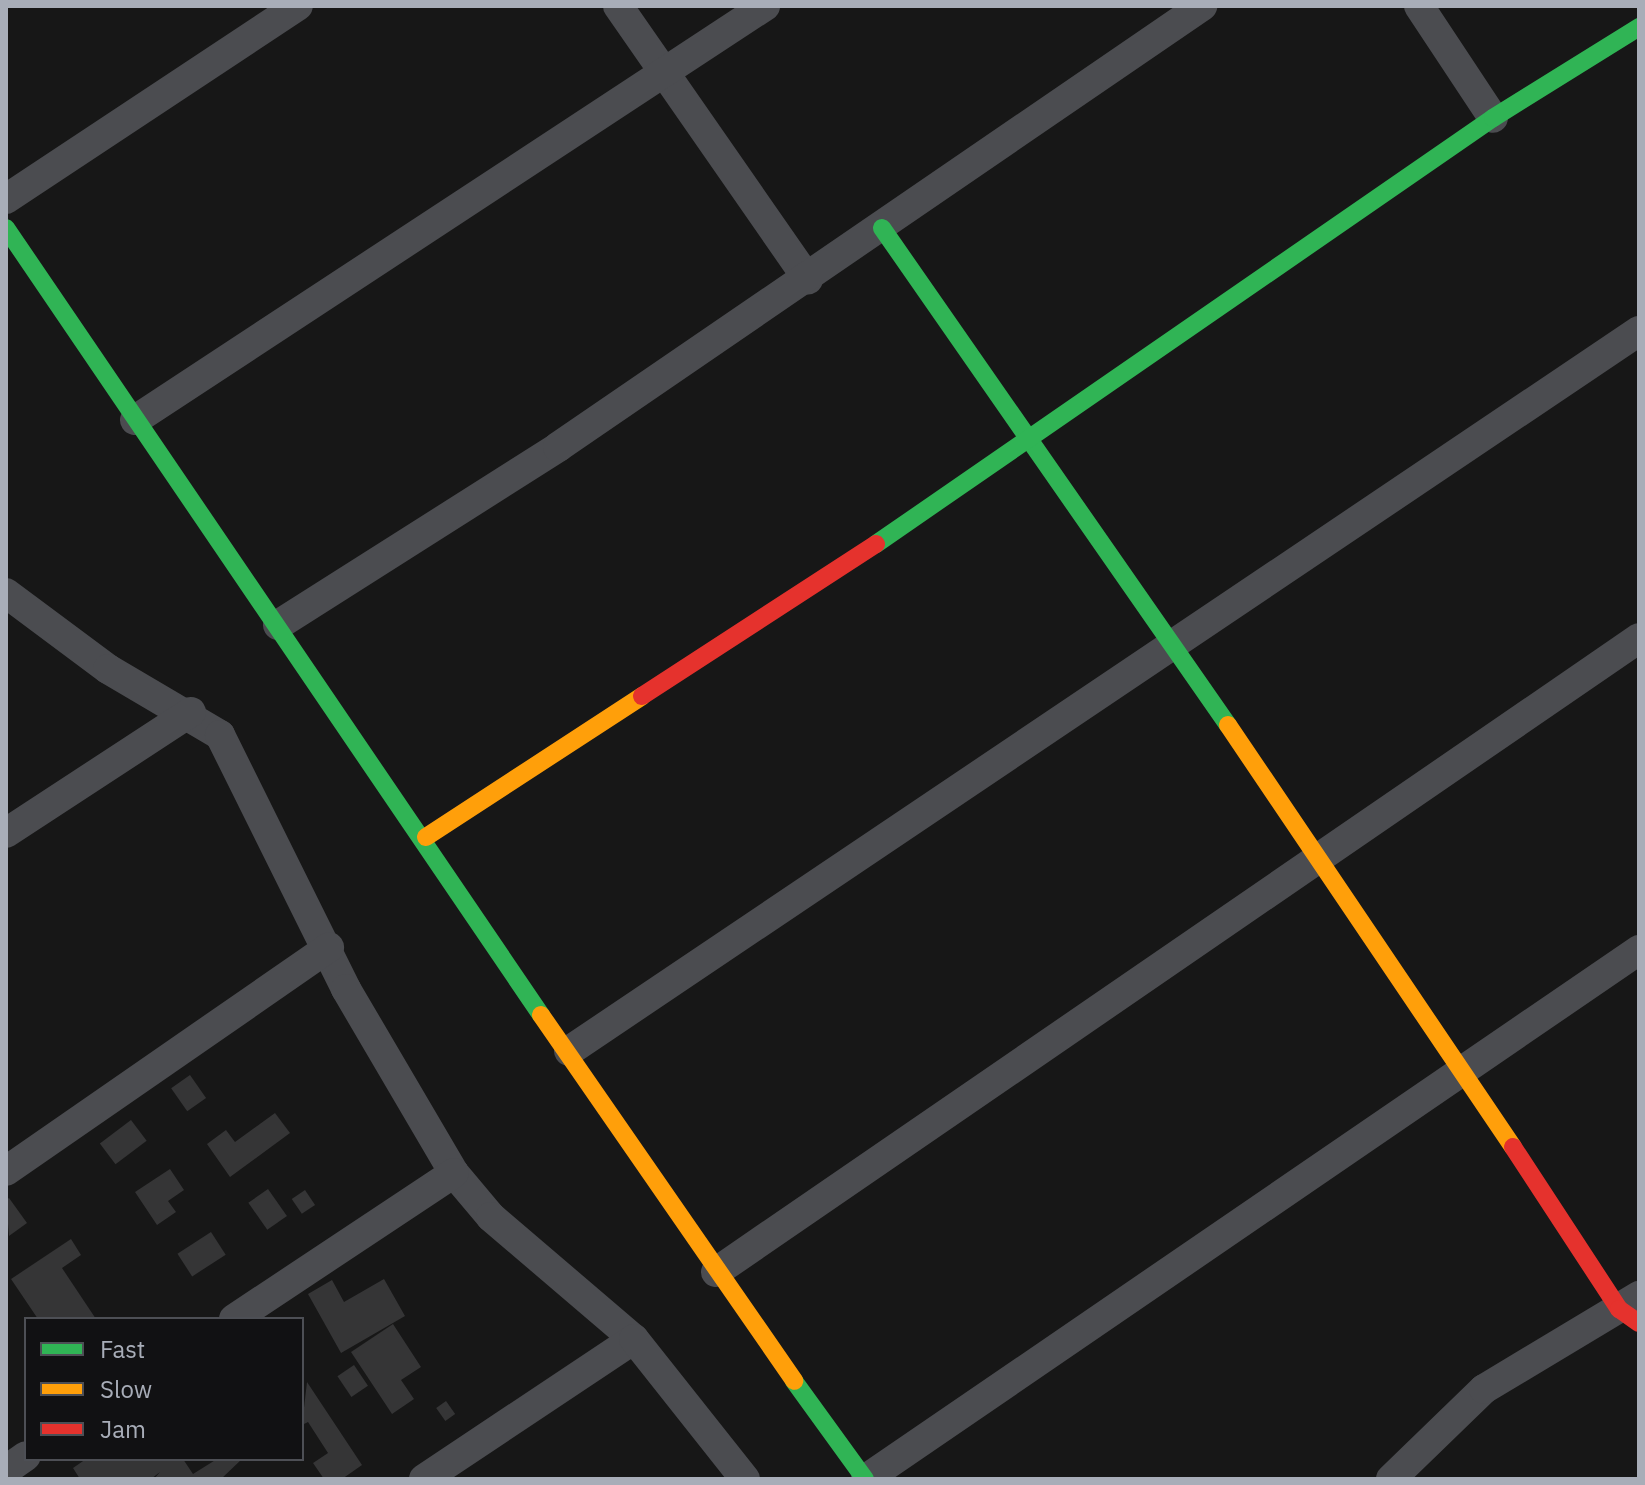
<!DOCTYPE html>
<style>
body{margin:0}
#map{position:relative;width:1645px;height:1485px;overflow:hidden;background:#171717;font-family:"IBM Plex Sans",sans-serif}
div>[style]{position:absolute}
.building>*{inset:0;background:#353536;transform-origin:0 0}
.street>*{height:30px;margin:-15px;padding:0 15px;transform-origin:15px;border-radius:15px;background:#4b4c50}
.fast>*{height:18px;margin:-9px;padding:0 9px;transform-origin:9px;border-radius:9px;background:#30b455}
.slow>*{height:18px;margin:-9px;padding:0 9px;transform-origin:9px;border-radius:9px;background:#ff9f0a}
.jam>*{height:18px;margin:-9px;padding:0 9px;transform-origin:9px;border-radius:9px;background:#e5322d}
span{translate:-50% -50%;white-space:nowrap;text-align:center;line-height:1.15;-webkit-text-stroke:8px #111113;paint-order:stroke}
.frame{position:absolute;inset:0;border:8px solid #a8adb8;pointer-events:none}
.legend{position:absolute;left:24px;top:1317px;width:280px;height:144px;box-sizing:border-box;background:#111113;border:2px solid #4d4f55;margin:0;padding:10px 14px;list-style:none;font-size:24px;color:#a8adb8}
.legend li{display:flex;align-items:center;gap:16px;height:40px}
.legend b{width:40px;border:2px solid #4d4f55}
</style>
<div id="map">
<div class="building">
<div style="left:190px;top:1075px;width:28px;height:23px;rotate:55deg"></div>
<div style="clip-path:polygon(275px 1113px,290px 1133px,230px 1177px,207px 1144px,226px 1130px,235px 1142px)"></div>
<div style="left:131px;top:1120px;width:26px;height:39px;rotate:53deg"></div>
<div style="clip-path:polygon(170px 1169px,184px 1190px,168px 1201px,176px 1212px,157px 1225px,135px 1192px)"></div>
<div style="left:268px;top:1189px;width:33px;height:24px;rotate:55deg"></div>
<div style="left:305px;top:1190px;width:18px;height:16px;rotate:56deg"></div>
<div style="clip-path:polygon(9px 1198px,27px 1223px,9px 1236px,6px 1200px)"></div>
<div style="left:211px;top:1232px;width:27px;height:40px;rotate:57deg"></div>
<div style="clip-path:polygon(71px 1239px,81px 1255px,62px 1268px,96px 1319px,38px 1319px,11px 1279px)"></div>
<div style="clip-path:polygon(384px 1279px,405px 1316px,341px 1353px,308px 1294px,332px 1280px,344px 1302px)"></div>
<div style="clip-path:polygon(393px 1324px,421px 1367px,401px 1380px,414px 1399px,392px 1414px,351px 1352px)"></div>
<div style="left:354px;top:1365px;width:25px;height:20px;rotate:56deg"></div>
<div style="clip-path:polygon(307px 1382px,362px 1465px,342px 1479px,324px 1479px,313px 1463px,328px 1453px,308px 1422px,302px 1425px)"></div>
<div style="left:446px;top:1401px;width:16px;height:12px;rotate:55deg"></div>
<div style="clip-path:polygon(86px 1459px,183px 1459px,193px 1474px,217px 1459px,242px 1459px,221px 1479px,154px 1479px,160px 1472px,151px 1479px,80px 1479px,73px 1468px)"></div>
</div>
<div class="street">
<div style="left:618px;top:6px;width:333px;rotate:55.2deg"></div>
<div style="left:1419px;top:6px;width:134px;rotate:56.5deg"></div>
<div style="left:6px;top:199px;width:350px;rotate:-33.5deg"></div>
<div style="left:135px;top:420px;width:754px;rotate:-33.31deg"></div>
<div style="left:6px;top:593px;width:127px;rotate:36.7deg"></div>
<div style="left:108px;top:669px;width:130px;rotate:30.5deg"></div>
<div style="left:220px;top:735px;width:284px;rotate:63.6deg"></div>
<div style="left:346px;top:989px;width:213px;rotate:59.6deg"></div>
<div style="left:454px;top:1173px;width:57px;rotate:49.9deg"></div>
<div style="left:491px;top:1217px;width:188px;rotate:40.5deg"></div>
<div style="left:278px;top:625px;width:332px;rotate:-32.4deg"></div>
<div style="left:558px;top:447px;width:781px;rotate:-34.4deg"></div>
<div style="left:6px;top:833px;width:221px;rotate:-33.2deg"></div>
<div style="left:569px;top:1051px;width:1290px;rotate:-33.94deg"></div>
<div style="left:6px;top:1171px;width:393px;rotate:-34.7deg"></div>
<div style="left:716px;top:1272px;width:1120px;rotate:-34.48deg"></div>
<div style="left:234px;top:1319px;width:264px;rotate:-33.6deg"></div>
<div style="left:6px;top:1470px;width:24px;rotate:-35deg"></div>
<div style="left:424px;top:1479px;width:252px;rotate:-33.7deg"></div>
<div style="left:634px;top:1339px;width:179px;rotate:51.6deg"></div>
<div style="left:866px;top:1479px;width:937px;rotate:-34.39deg"></div>
<div style="left:1391px;top:1479px;width:129px;rotate:-44.1deg"></div>
<div style="left:1484px;top:1389px;width:181px;rotate:-31deg"></div>
</div>
<div class="fast">
<div style="left:6px;top:228px;width:952px;rotate:55.79deg"></div>
<div style="left:882px;top:228px;width:606px;rotate:55.16deg"></div>
<div style="left:876px;top:544px;width:750px;rotate:-34.62deg"></div>
<div style="left:1493px;top:118px;width:172px;rotate:-31.9deg"></div>
<div style="left:794px;top:1381px;width:121px;rotate:54.1deg"></div>
</div>
<div class="slow">
<div style="left:1228px;top:725px;width:509px;rotate:55.97deg"></div>
<div style="left:426px;top:837px;width:258px;rotate:-33.1deg"></div>
<div style="left:541px;top:1015px;width:445px;rotate:55.3deg"></div>
</div>
<div class="jam">
<div style="left:642px;top:696px;width:279px;rotate:-33deg"></div>
<div style="left:1513px;top:1147px;width:194px;rotate:56.8deg"></div>
<div style="left:1619px;top:1309px;width:24px;rotate:35deg"></div>
</div>
<div class="frame"></div>
<ul class="legend">
<li><b style="height:10px;background:#30b455"></b>Fast</li>
<li><b style="height:10px;background:#ff9f0a"></b>Slow</li>
<li><b style="height:10px;background:#e5322d"></b>Jam</li>
</ul>
</div>
